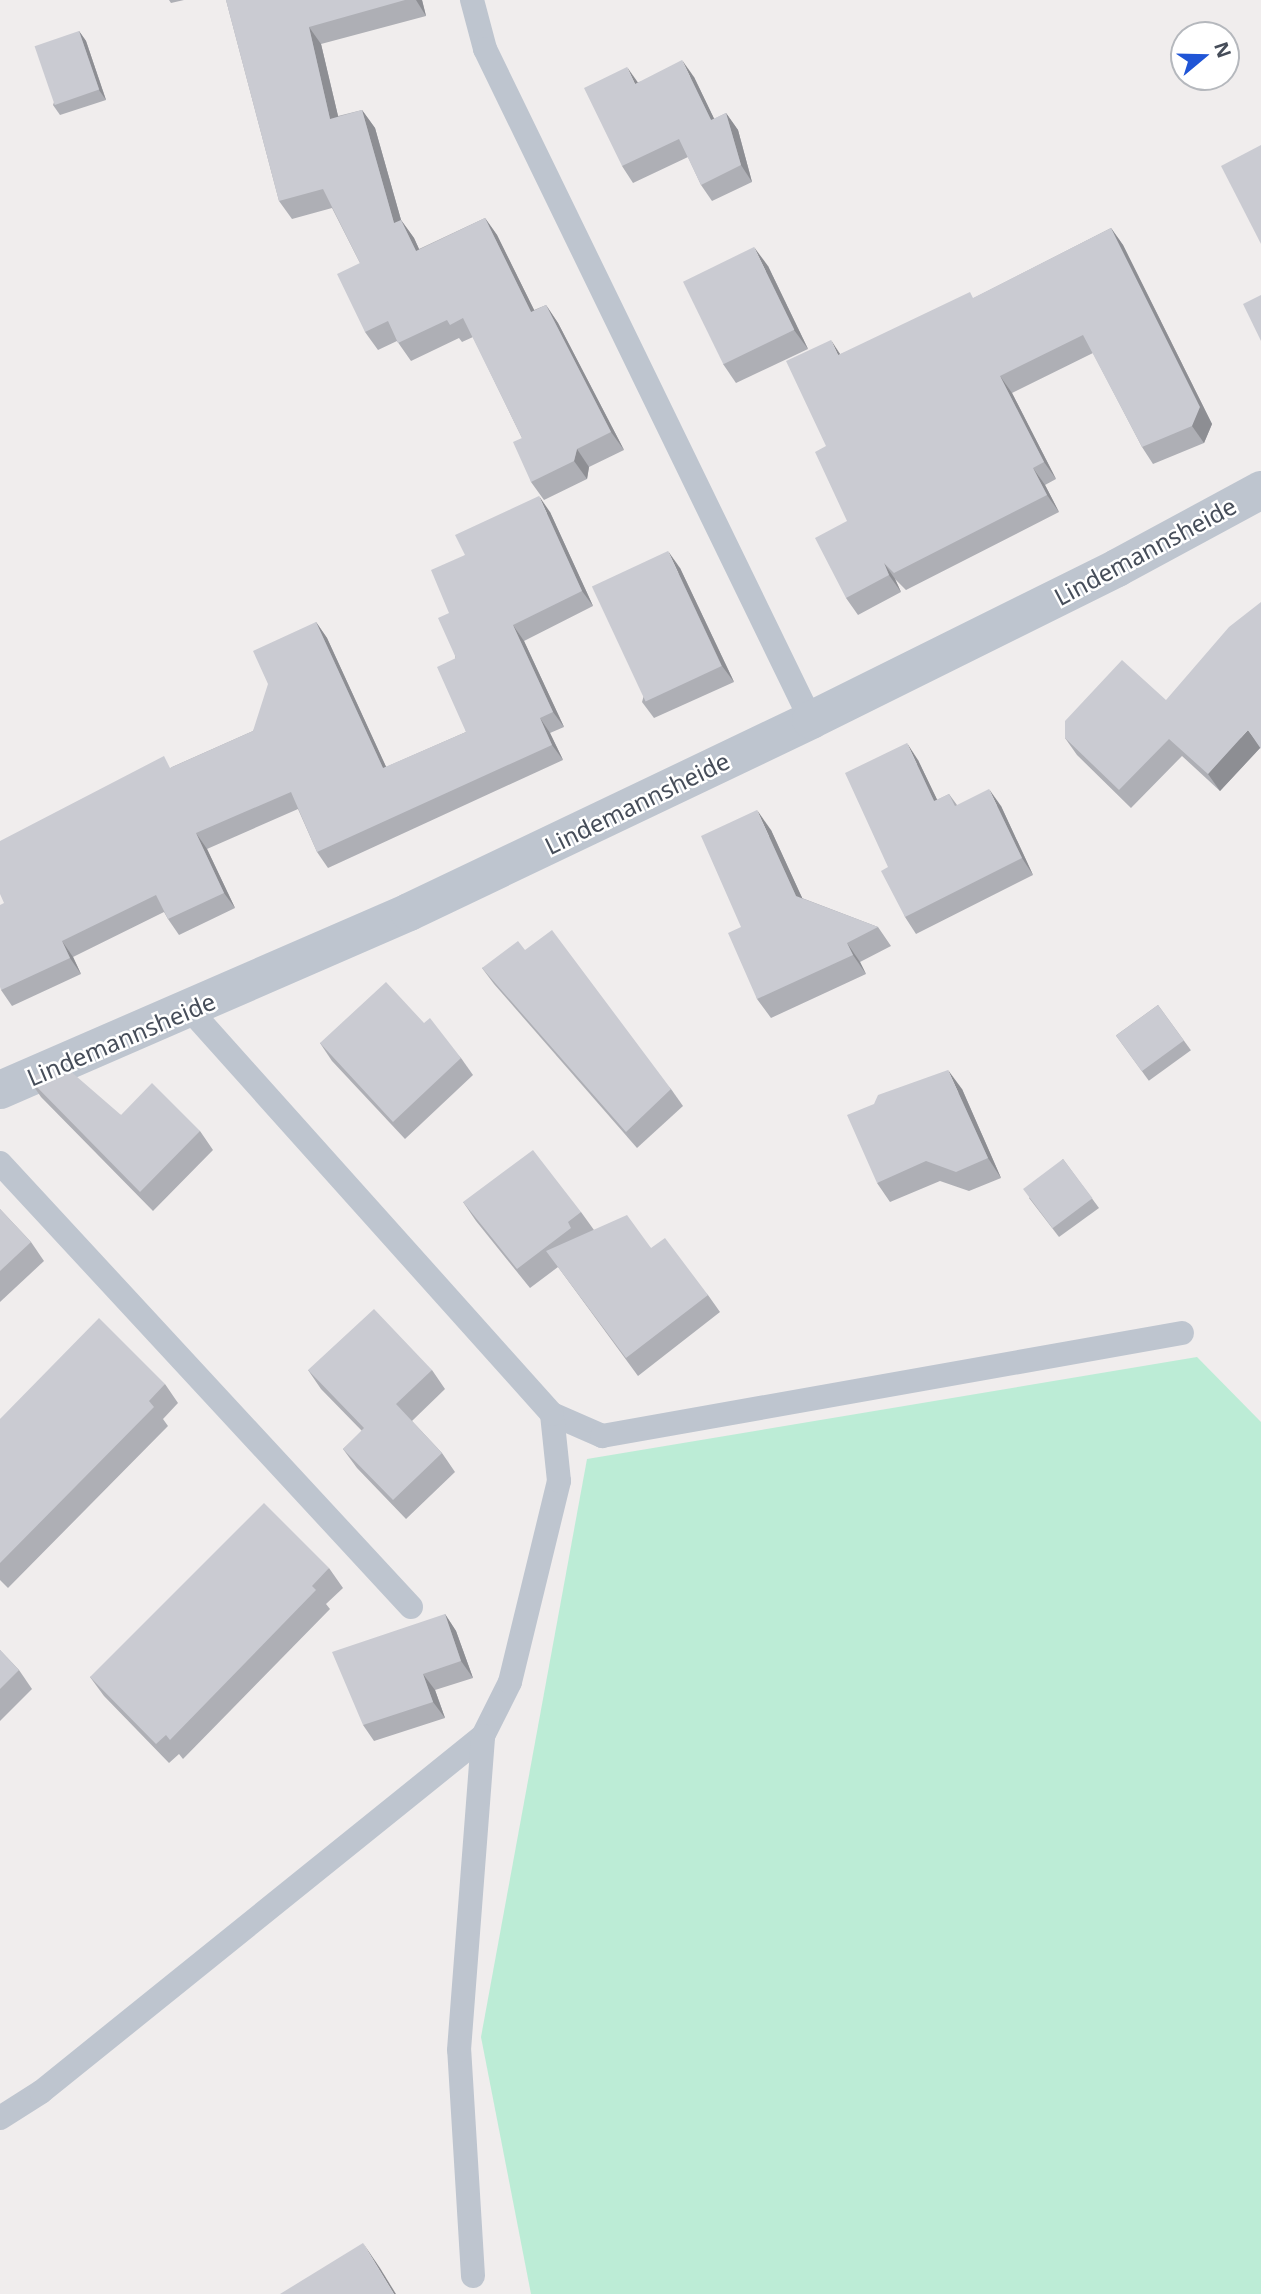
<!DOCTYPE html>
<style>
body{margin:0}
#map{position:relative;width:1261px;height:2294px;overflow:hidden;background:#f0eded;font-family:"Noto Sans",sans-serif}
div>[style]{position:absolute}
.green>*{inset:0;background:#bcecd6}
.service>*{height:24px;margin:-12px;padding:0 12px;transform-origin:12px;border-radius:12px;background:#bec5cf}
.minor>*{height:38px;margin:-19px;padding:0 19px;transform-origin:19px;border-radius:19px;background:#bec5cf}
.wall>*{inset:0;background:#aeafb5;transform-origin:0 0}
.shaded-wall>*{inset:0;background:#8d8e93}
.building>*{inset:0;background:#cacbd2;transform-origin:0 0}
span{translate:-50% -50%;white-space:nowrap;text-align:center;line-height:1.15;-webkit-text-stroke:5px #fff;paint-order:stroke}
.street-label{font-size:24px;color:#464d59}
.north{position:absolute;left:1170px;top:21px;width:70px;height:70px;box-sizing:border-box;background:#fff;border:2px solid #b5b8bd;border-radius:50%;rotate:71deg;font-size:19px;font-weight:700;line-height:28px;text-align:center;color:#464d59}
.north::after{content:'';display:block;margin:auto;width:24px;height:32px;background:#2055d6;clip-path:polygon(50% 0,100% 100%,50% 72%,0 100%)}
</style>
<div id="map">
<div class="green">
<div style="clip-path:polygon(1197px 1357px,1261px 1422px,1261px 2294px,531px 2294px,481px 2037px,587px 1459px)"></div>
</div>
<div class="service">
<div style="left:472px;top:0;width:51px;rotate:75.1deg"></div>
<div style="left:485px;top:49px;width:746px;rotate:64.09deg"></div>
<div style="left:0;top:1163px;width:605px;rotate:47.21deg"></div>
<div style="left:552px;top:1414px;width:55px;rotate:23.7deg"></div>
<div style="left:602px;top:1436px;width:589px;rotate:-10.07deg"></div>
<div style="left:0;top:2118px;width:49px;rotate:-32.4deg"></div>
<div style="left:41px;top:2092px;width:568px;rotate:-38.85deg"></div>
<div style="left:483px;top:1736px;width:60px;rotate:-63.4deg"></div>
<div style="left:510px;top:1682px;width:207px;rotate:-76.3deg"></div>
<div style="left:559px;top:1481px;width:67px;rotate:-96deg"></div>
<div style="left:552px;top:1414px;width:542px;rotate:-131.86deg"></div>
<div style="left:473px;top:2276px;width:226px;rotate:-93.5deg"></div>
<div style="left:459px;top:2050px;width:315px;rotate:-85.6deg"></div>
</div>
<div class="minor">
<div style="left:0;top:1090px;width:446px;rotate:-23.5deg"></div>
<div style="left:409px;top:912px;width:445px;rotate:-25.5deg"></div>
<div style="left:811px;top:720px;width:342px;rotate:-26.4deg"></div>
<div style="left:1117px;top:568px;width:164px;rotate:-28.4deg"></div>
</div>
<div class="wall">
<div style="clip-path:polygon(169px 0,184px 0,171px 3px)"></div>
<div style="clip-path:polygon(226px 0,422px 0,426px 16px,321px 44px,338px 116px,362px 110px,375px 128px,401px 220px,414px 238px,419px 249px,485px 218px,497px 235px,534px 310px,546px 305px,558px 323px,624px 450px,589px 467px,587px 479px,544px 500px,531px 482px,522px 438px,473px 337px,462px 342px,459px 338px,411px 361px,397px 341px,378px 350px,365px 332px,360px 263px,332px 208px,292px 219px,279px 201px)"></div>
<div style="clip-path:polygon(79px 31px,86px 41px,106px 100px,60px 115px,53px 105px)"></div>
<div style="clip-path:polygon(694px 77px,714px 119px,726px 113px,738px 130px,752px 182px,712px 201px,701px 185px,688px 157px,633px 183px,622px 166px,638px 82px)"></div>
<div style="clip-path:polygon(1111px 228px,1123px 245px,1212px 424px,1204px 443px,1153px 464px,1142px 447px,1093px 353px,1012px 393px,1056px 479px,1045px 485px,1059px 512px,906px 590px,895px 579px,901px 592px,858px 615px,846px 598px,847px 521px,841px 354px,974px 298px)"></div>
<div style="clip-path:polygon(768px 266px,808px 349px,736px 383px,723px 364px)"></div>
<div style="clip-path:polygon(550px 512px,593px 606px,524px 641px,564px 727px,550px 733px,563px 760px,328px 868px,317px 852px,298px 809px,207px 849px,235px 908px,179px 935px,168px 919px,164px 912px,73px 957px,81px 974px,12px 1006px,1px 990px,4px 903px,172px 767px,253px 731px,316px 622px,327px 638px,386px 767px,466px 732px,449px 613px,465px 555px)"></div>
<div style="clip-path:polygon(680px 568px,734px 682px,654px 718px,642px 702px)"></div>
<div style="clip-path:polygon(1166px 700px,1260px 748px,1220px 791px,1182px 756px,1131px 808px,1077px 755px,1065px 738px)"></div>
<div style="clip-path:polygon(918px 760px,937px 800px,949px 794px,957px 805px,1001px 806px,1033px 875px,916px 934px,905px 917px,888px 867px)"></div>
<div style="clip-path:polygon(771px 830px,802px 898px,878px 927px,891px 946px,860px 962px,866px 974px,771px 1018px,757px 999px,741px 927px)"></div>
<div style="clip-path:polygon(525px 950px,671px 1089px,683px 1106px,637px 1148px,494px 984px,482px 968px)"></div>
<div style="left:1158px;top:1005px;width:56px;height:52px;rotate:54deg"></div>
<div style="clip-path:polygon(424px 1023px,461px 1058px,473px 1075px,405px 1139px,332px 1061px,320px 1043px)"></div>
<div style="clip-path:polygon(28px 1078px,121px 1115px,200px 1131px,213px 1150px,153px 1211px,41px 1097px)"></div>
<div style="clip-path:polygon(962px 1089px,1001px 1178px,969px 1191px,940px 1181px,890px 1202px,877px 1183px)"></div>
<div style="clip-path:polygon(1063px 1159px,1099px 1208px,1059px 1237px,1029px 1198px)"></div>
<div style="clip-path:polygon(463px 1202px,581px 1212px,594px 1230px,651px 1248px,708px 1295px,720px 1312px,638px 1376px,558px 1267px,530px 1288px,476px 1221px)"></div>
<div style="clip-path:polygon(0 1209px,31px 1242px,44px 1261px,0 1302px)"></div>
<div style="clip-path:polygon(308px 1370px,432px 1370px,445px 1389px,412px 1421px,442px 1453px,455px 1472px,406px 1519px,357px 1468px,343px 1449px,362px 1431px,321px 1389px)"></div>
<div style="clip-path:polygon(165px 1384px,178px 1403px,163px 1419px,168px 1426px,8px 1588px,0 1580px,0 1419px)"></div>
<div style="clip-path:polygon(329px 1568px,343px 1588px,326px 1604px,330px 1609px,183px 1759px,179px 1754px,169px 1763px,104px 1696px,90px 1677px)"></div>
<div style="clip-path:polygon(445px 1614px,456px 1631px,473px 1678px,435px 1690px,445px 1718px,374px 1741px,363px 1725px)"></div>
<div style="clip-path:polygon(0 1650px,19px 1670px,32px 1689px,0 1721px)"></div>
</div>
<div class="shaded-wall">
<div style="clip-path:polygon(416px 0,422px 0,426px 16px)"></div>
<div style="clip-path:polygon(309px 27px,321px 44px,343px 137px,330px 119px)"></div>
<div style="clip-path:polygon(79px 31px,86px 41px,106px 100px,99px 90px)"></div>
<div style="clip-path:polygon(682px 60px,694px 77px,723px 137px,711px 120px)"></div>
<div style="clip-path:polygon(627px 67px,639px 84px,635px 84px)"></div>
<div style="clip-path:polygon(362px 110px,375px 128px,407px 241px,394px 223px)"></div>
<div style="clip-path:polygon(726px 113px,738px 130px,752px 182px,741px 165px)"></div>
<div style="clip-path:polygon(485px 218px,497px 235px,544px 330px,531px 312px)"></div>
<div style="clip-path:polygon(401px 220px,414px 238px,428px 269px,416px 251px)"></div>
<div style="clip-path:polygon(1111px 228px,1123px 245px,1212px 424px,1204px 443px,1192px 426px)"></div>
<div style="clip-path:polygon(754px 247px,768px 266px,808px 349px,794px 330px)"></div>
<div style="clip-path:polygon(546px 305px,558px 323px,624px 450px,611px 432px)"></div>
<div style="clip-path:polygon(831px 340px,842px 357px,838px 355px)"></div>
<div style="clip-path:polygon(1000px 376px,1012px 393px,1056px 479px,1044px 462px)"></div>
<div style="clip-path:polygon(577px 449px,589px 467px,587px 479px,574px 461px)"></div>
<div style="clip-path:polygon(1033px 468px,1045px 485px,1059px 512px,1047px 495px)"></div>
<div style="clip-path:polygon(539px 496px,550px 512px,593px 606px,582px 591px)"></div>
<div style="clip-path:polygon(668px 551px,680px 568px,734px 682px,722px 666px)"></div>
<div style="clip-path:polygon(884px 563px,895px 579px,901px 592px,889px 575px)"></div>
<div style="clip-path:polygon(316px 622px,327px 638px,394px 784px,383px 768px)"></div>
<div style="clip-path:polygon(513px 625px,524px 641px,564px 727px,553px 712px)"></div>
<div style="clip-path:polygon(540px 718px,550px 733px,563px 760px,552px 745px)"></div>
<div style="clip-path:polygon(1248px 730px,1261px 747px,1220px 791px,1208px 774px)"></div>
<div style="clip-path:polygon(907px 743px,918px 760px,946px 818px,934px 801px)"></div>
<div style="clip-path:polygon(989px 789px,1001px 806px,1033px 875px,1022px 858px)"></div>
<div style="clip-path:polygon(757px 810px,771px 830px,810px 915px,796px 896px)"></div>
<div style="clip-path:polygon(196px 833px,207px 849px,235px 908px,224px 893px)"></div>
<div style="clip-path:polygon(62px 941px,73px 957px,81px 974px,70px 958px)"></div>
<div style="clip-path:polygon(847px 943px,860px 962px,866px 974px,853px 955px)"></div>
<div style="clip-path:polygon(948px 1070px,962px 1089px,1001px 1178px,988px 1158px)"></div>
<div style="clip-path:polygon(445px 1614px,456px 1631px,473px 1678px,461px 1661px)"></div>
<div style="clip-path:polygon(423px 1674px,435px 1690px,445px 1718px,433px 1702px)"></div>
<div style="clip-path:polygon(363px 2243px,380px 2268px,396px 2294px,394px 2294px)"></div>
</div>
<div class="building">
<div style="clip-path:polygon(226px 0,405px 0,309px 27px,330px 119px,362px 110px,394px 223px,401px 220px,416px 251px,485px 218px,531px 312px,546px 305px,611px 432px,577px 449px,574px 461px,531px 482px,513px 442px,522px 438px,463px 318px,450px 325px,447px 320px,398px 343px,388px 321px,365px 332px,337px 274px,360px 263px,323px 189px,279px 201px)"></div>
<div style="left:79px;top:31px;width:62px;height:47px;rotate:71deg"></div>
<div style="clip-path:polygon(682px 60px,711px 120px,726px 113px,741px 165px,701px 185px,679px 139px,622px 166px,584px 88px,627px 67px,635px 84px)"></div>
<div style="clip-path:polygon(1261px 145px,1261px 244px,1221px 166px)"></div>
<div style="clip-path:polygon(1111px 228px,1200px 407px,1192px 426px,1142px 447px,1083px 335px,1000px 376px,1044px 462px,1033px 468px,1047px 495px,894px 573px,884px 563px,889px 575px,846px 598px,815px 538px,847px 521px,815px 452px,826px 446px,786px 361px,831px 340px,838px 355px,970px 292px,973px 298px)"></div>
<div style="left:754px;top:247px;width:92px;height:79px;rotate:64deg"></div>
<div style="clip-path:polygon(1261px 295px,1261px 341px,1243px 304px)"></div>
<div style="clip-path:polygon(539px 496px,582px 591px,513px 625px,553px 712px,540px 718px,552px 745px,317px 852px,291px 792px,196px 833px,224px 893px,168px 919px,156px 895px,62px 941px,70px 958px,1px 990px,0 987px,0 905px,4px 903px,0 894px,0 841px,164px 756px,170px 768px,253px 731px,268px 684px,253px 651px,316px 622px,383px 768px,466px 732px,437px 667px,456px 658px,438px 618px,449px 613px,431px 570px,465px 555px,455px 535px)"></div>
<div style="left:668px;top:551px;width:127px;height:84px;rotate:65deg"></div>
<div style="clip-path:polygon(1261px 602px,1261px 749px,1248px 730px,1208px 774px,1169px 739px,1119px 790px,1065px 738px,1065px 721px,1122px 660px,1166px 700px,1229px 627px)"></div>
<div style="clip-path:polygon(907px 743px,934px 801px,949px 794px,955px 806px,989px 789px,1022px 858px,905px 917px,881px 871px,888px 867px,845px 773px)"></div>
<div style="clip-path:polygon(757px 810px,796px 896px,878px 927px,847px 943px,853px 955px,757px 999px,728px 933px,741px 927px,701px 836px)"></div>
<div style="clip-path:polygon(552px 930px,671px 1089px,626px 1132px,482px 968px,518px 941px,525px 950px)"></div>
<div style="clip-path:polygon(386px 982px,424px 1023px,430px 1018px,461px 1058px,393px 1122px,320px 1043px)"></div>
<div style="left:1158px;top:1005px;width:44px;height:52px;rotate:54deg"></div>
<div style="clip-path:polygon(61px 1063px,121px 1115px,152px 1083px,200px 1131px,140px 1192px,28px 1078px)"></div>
<div style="clip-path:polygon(948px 1070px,988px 1158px,956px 1172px,926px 1161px,877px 1183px,847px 1115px,874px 1104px,878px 1095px)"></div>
<div style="clip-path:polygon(533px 1150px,581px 1212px,568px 1222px,571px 1228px,517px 1269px,463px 1202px)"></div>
<div style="left:1063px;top:1159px;width:49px;height:50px;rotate:53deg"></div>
<div style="clip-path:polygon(0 1209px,31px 1242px,0 1271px)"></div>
<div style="clip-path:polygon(627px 1215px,651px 1248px,665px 1238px,708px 1295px,626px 1358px,546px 1251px)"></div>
<div style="clip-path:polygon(374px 1309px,432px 1370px,396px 1404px,442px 1453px,393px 1500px,343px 1449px,364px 1428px,308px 1370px)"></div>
<div style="clip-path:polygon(99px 1318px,165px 1384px,149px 1401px,154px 1407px,0 1563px,0 1419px)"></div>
<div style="clip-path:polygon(264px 1503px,329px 1568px,312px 1586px,316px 1590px,170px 1740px,166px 1735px,156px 1744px,90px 1677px)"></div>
<div style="clip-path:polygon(445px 1614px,461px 1661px,423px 1674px,433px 1702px,363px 1725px,332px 1652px)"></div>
<div style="clip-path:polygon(0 1650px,19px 1670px,0 1689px)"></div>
<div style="clip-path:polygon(363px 2243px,394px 2294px,280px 2294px)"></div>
</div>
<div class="street-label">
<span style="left:1145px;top:551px;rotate:-28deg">Lindemannsheide</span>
<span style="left:637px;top:803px;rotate:-26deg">Lindemannsheide</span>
<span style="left:121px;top:1039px;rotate:-23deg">Lindemannsheide</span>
</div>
<div class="north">N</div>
</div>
